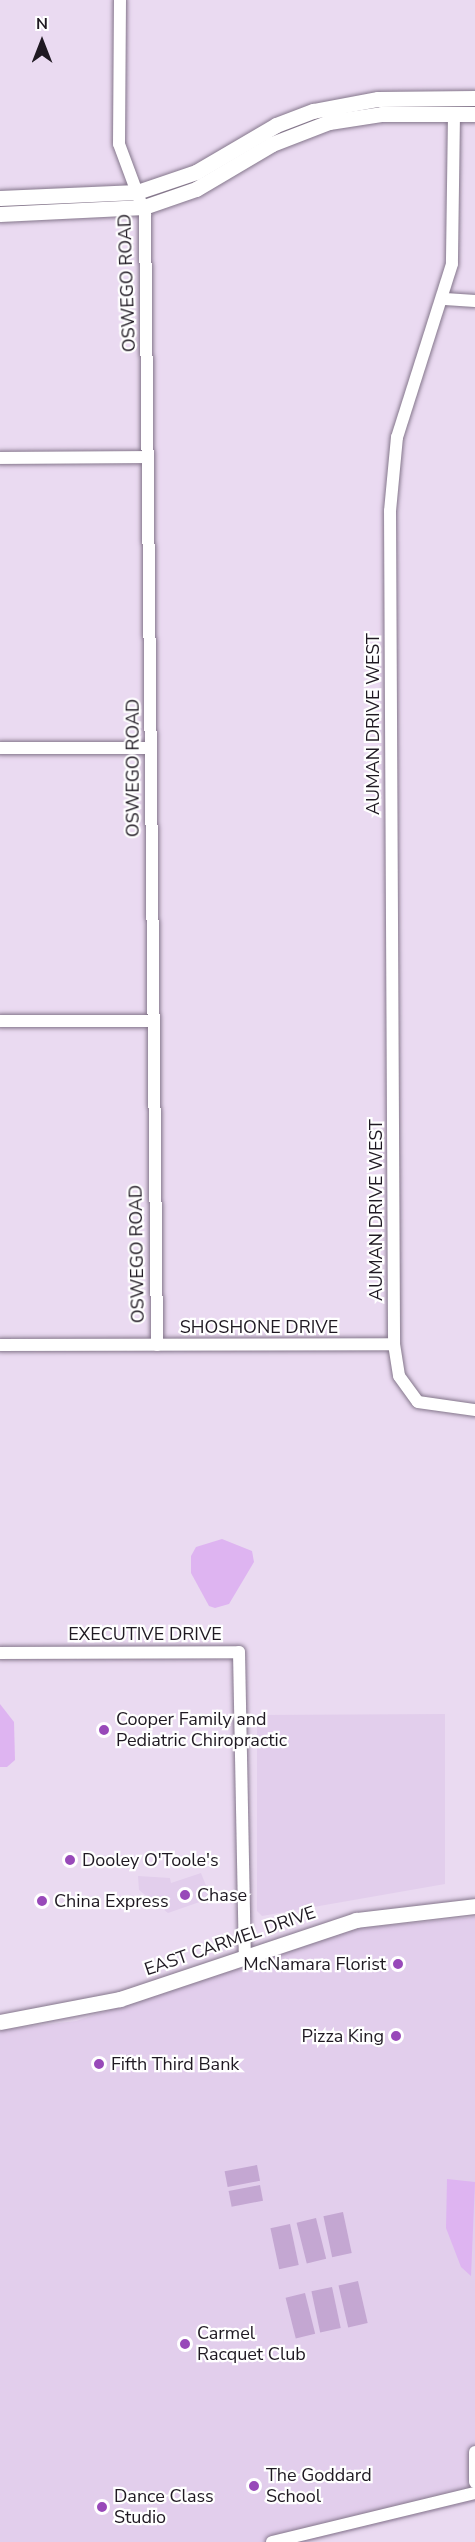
<!DOCTYPE html>
<style>
body{margin:0}
#map{position:relative;width:475px;height:2542px;overflow:hidden;background:#eadaf1;font-family:"Nunito Sans",sans-serif}
div>[style]{position:absolute}
.built>*{inset:0;background:#e2ceec}
.green>*{inset:0;background:#c4a7d2;transform-origin:0 0}
.water>*{inset:0;background:#deb4f1}
.roads{filter:drop-shadow(0 0 2px #84768b) drop-shadow(0 0 2px #84768b)}
.minor>*{height:12px;margin:-6px;padding:0 6px;transform-origin:6px;border-radius:6px;background:#fff}
.tertiary>*{height:15px;margin:-7.5px;padding:0 7.5px;transform-origin:7.5px;border-radius:7.5px;background:#fff}
.dots>*{width:16px;height:16px;translate:-50% -50%;box-sizing:border-box;border:3px solid #fff;border-radius:50%}
span{translate:-50% -50%;white-space:nowrap;text-align:center;line-height:1.15;-webkit-text-stroke:4.5px #fff;paint-order:stroke}
.street-label{font-size:18px;color:#1f1922}
.poi-label{font-size:18px;color:#1f1922}
.left{translate:0 -50%;text-align:left}
.right{translate:-100% -50%;text-align:right}
.north{position:absolute;left:12px;top:12px;width:60px;height:60px;-webkit-text-stroke:4px #fff;paint-order:stroke;rotate:0deg;font-size:16px;font-weight:700;line-height:24px;text-align:center;color:#1f1922}
.north::after{content:'';display:block;margin:auto;width:21px;height:27px;background:#1f1922;clip-path:polygon(50% 0,100% 100%,50% 72%,0 100%)}
</style>
<div id="map">
<div class="built">
<div style="clip-path:polygon(445px 1714px,445px 1884px,262px 1916px,257px 1911px,257px 1715px)"></div>
<div style="clip-path:polygon(201px 1873px,211px 1898px,168px 1913px,139px 1890px,138px 1876px,170px 1878px,171px 1883px)"></div>
<div style="clip-path:polygon(475px 1917px,475px 2502px,305px 2542px,0 2542px,0 2030px,76px 2021px,359px 1928px)"></div>
</div>
<div class="green">
<div style="left:257px;top:2165px;width:16px;height:33px;rotate:79deg"></div>
<div style="left:260px;top:2185px;width:16px;height:32px;rotate:79deg"></div>
<div style="left:343px;top:2212px;width:42px;height:20px;rotate:78deg"></div>
<div style="left:316px;top:2218px;width:42px;height:20px;rotate:76deg"></div>
<div style="left:290px;top:2224px;width:42px;height:20px;rotate:78deg"></div>
<div style="left:358px;top:2281px;width:43px;height:20px;rotate:77deg"></div>
<div style="left:332px;top:2287px;width:42px;height:21px;rotate:78deg"></div>
<div style="left:305px;top:2293px;width:42px;height:20px;rotate:76deg"></div>
</div>
<div class="water">
<div style="clip-path:polygon(222px 1539px,252px 1551px,254px 1562px,229px 1604px,215px 1608px,209px 1606px,191px 1573px,191px 1556px,196px 1547px)"></div>
<div style="clip-path:polygon(0 1704px,14px 1722px,15px 1760px,7px 1767px,0 1767px)"></div>
<div style="clip-path:polygon(447px 2179px,475px 2182px,471px 2276px,461px 2267px,446px 2228px)"></div>
</div>
<div class="roads">
<div class="minor">
<div style="left:120px;top:0;width:144px;rotate:90.4deg"></div>
<div style="left:119px;top:144px;width:75px;rotate:69.6deg"></div>
<div style="left:145px;top:214px;width:1131px;rotate:89.39deg"></div>
<div style="left:454px;top:114px;width:150px;rotate:90.8deg"></div>
<div style="left:452px;top:264px;width:182px;rotate:107.6deg"></div>
<div style="left:397px;top:437px;width:74px;rotate:95.4deg"></div>
<div style="left:390px;top:511px;width:833px;rotate:89.72deg"></div>
<div style="left:394px;top:1344px;width:32px;rotate:81deg"></div>
<div style="left:399px;top:1376px;width:32px;rotate:54deg"></div>
<div style="left:418px;top:1402px;width:58px;rotate:8deg"></div>
<div style="left:445px;top:299px;width:30px;rotate:4deg"></div>
<div style="left:0;top:458px;width:148px;rotate:-0.4deg"></div>
<div style="left:0;top:748px;width:151px"></div>
<div style="left:0;top:1021px;width:153px"></div>
<div style="left:0;top:1345px;width:394px;rotate:-0.1deg"></div>
<div style="left:0;top:1653px;width:239px;rotate:-0.2deg"></div>
<div style="left:239px;top:1652px;width:303px;rotate:88.9deg"></div>
<div style="left:475px;top:2452px;width:30px;rotate:90deg"></div>
<div style="left:272px;top:2542px;width:209px;rotate:-13.6deg"></div>
</div>
<div class="tertiary">
<div style="left:0;top:198px;width:137px;rotate:-2.5deg"></div>
<div style="left:137px;top:192px;width:62px;rotate:-18.7deg"></div>
<div style="left:196px;top:172px;width:93px;rotate:-30.4deg"></div>
<div style="left:276px;top:125px;width:40px;rotate:-21deg"></div>
<div style="left:313px;top:111px;width:66px;rotate:-10.5deg"></div>
<div style="left:378px;top:99px;width:97px;rotate:-0.6deg"></div>
<div style="left:0;top:214px;width:144px;rotate:-2.8deg"></div>
<div style="left:144px;top:207px;width:55px;rotate:-19.1deg"></div>
<div style="left:196px;top:189px;width:88px;rotate:-30.6deg"></div>
<div style="left:272px;top:144px;width:61px;rotate:-21.1deg"></div>
<div style="left:329px;top:122px;width:54px;rotate:-8.6deg"></div>
<div style="left:382px;top:114px;width:93px"></div>
<div style="left:0;top:2022px;width:122px;rotate:-10.9deg"></div>
<div style="left:120px;top:1999px;width:249px;rotate:-18.5deg"></div>
<div style="left:356px;top:1920px;width:120px;rotate:-6.7deg"></div>
</div>
</div>
<div class="dots">
<div style="left:104px;top:1730px;background:#9849b9"></div>
<div style="left:70px;top:1860px;background:#9849b9"></div>
<div style="left:185px;top:1895px;background:#9849b9"></div>
<div style="left:42px;top:1901px;background:#9849b9"></div>
<div style="left:398px;top:1964px;background:#9849b9"></div>
<div style="left:396px;top:2036px;background:#9849b9"></div>
<div style="left:99px;top:2064px;background:#9849b9"></div>
<div style="left:185px;top:2344px;background:#9849b9"></div>
<div style="left:254px;top:2486px;background:#9849b9"></div>
<div style="left:102px;top:2507px;background:#9849b9"></div>
</div>
<div class="street-label">
<span style="left:127px;top:283px;rotate:-92deg">OSWEGO ROAD</span>
<span style="left:373px;top:724px;rotate:-90deg">AUMAN DRIVE WEST</span>
<span style="left:133px;top:768px;rotate:-90deg">OSWEGO ROAD</span>
<span style="left:376px;top:1210px;rotate:-90deg">AUMAN DRIVE WEST</span>
<span style="left:137px;top:1254px;rotate:-91deg">OSWEGO ROAD</span>
<span style="left:259px;top:1327px">SHOSHONE DRIVE</span>
<span style="left:145px;top:1634px">EXECUTIVE DRIVE</span>
<span style="left:230px;top:1941px;rotate:-19deg">EAST CARMEL DRIVE</span>
</div>
<div class="poi-label">
<span class="left" style="left:116px;top:1730px">Cooper Family and<br>Pediatric Chiropractic</span>
<span class="left" style="left:82px;top:1860px">Dooley O'Toole's</span>
<span class="left" style="left:197px;top:1895px">Chase</span>
<span class="left" style="left:54px;top:1901px">China Express</span>
<span class="right" style="left:386px;top:1964px">McNamara Florist</span>
<span class="right" style="left:384px;top:2036px">Pizza King</span>
<span class="left" style="left:111px;top:2064px">Fifth Third Bank</span>
<span class="left" style="left:197px;top:2344px">Carmel<br>Racquet Club</span>
<span class="left" style="left:266px;top:2486px">The Goddard<br>School</span>
<span class="left" style="left:114px;top:2507px">Dance Class<br>Studio</span>
</div>
<div class="north">N</div>
</div>
